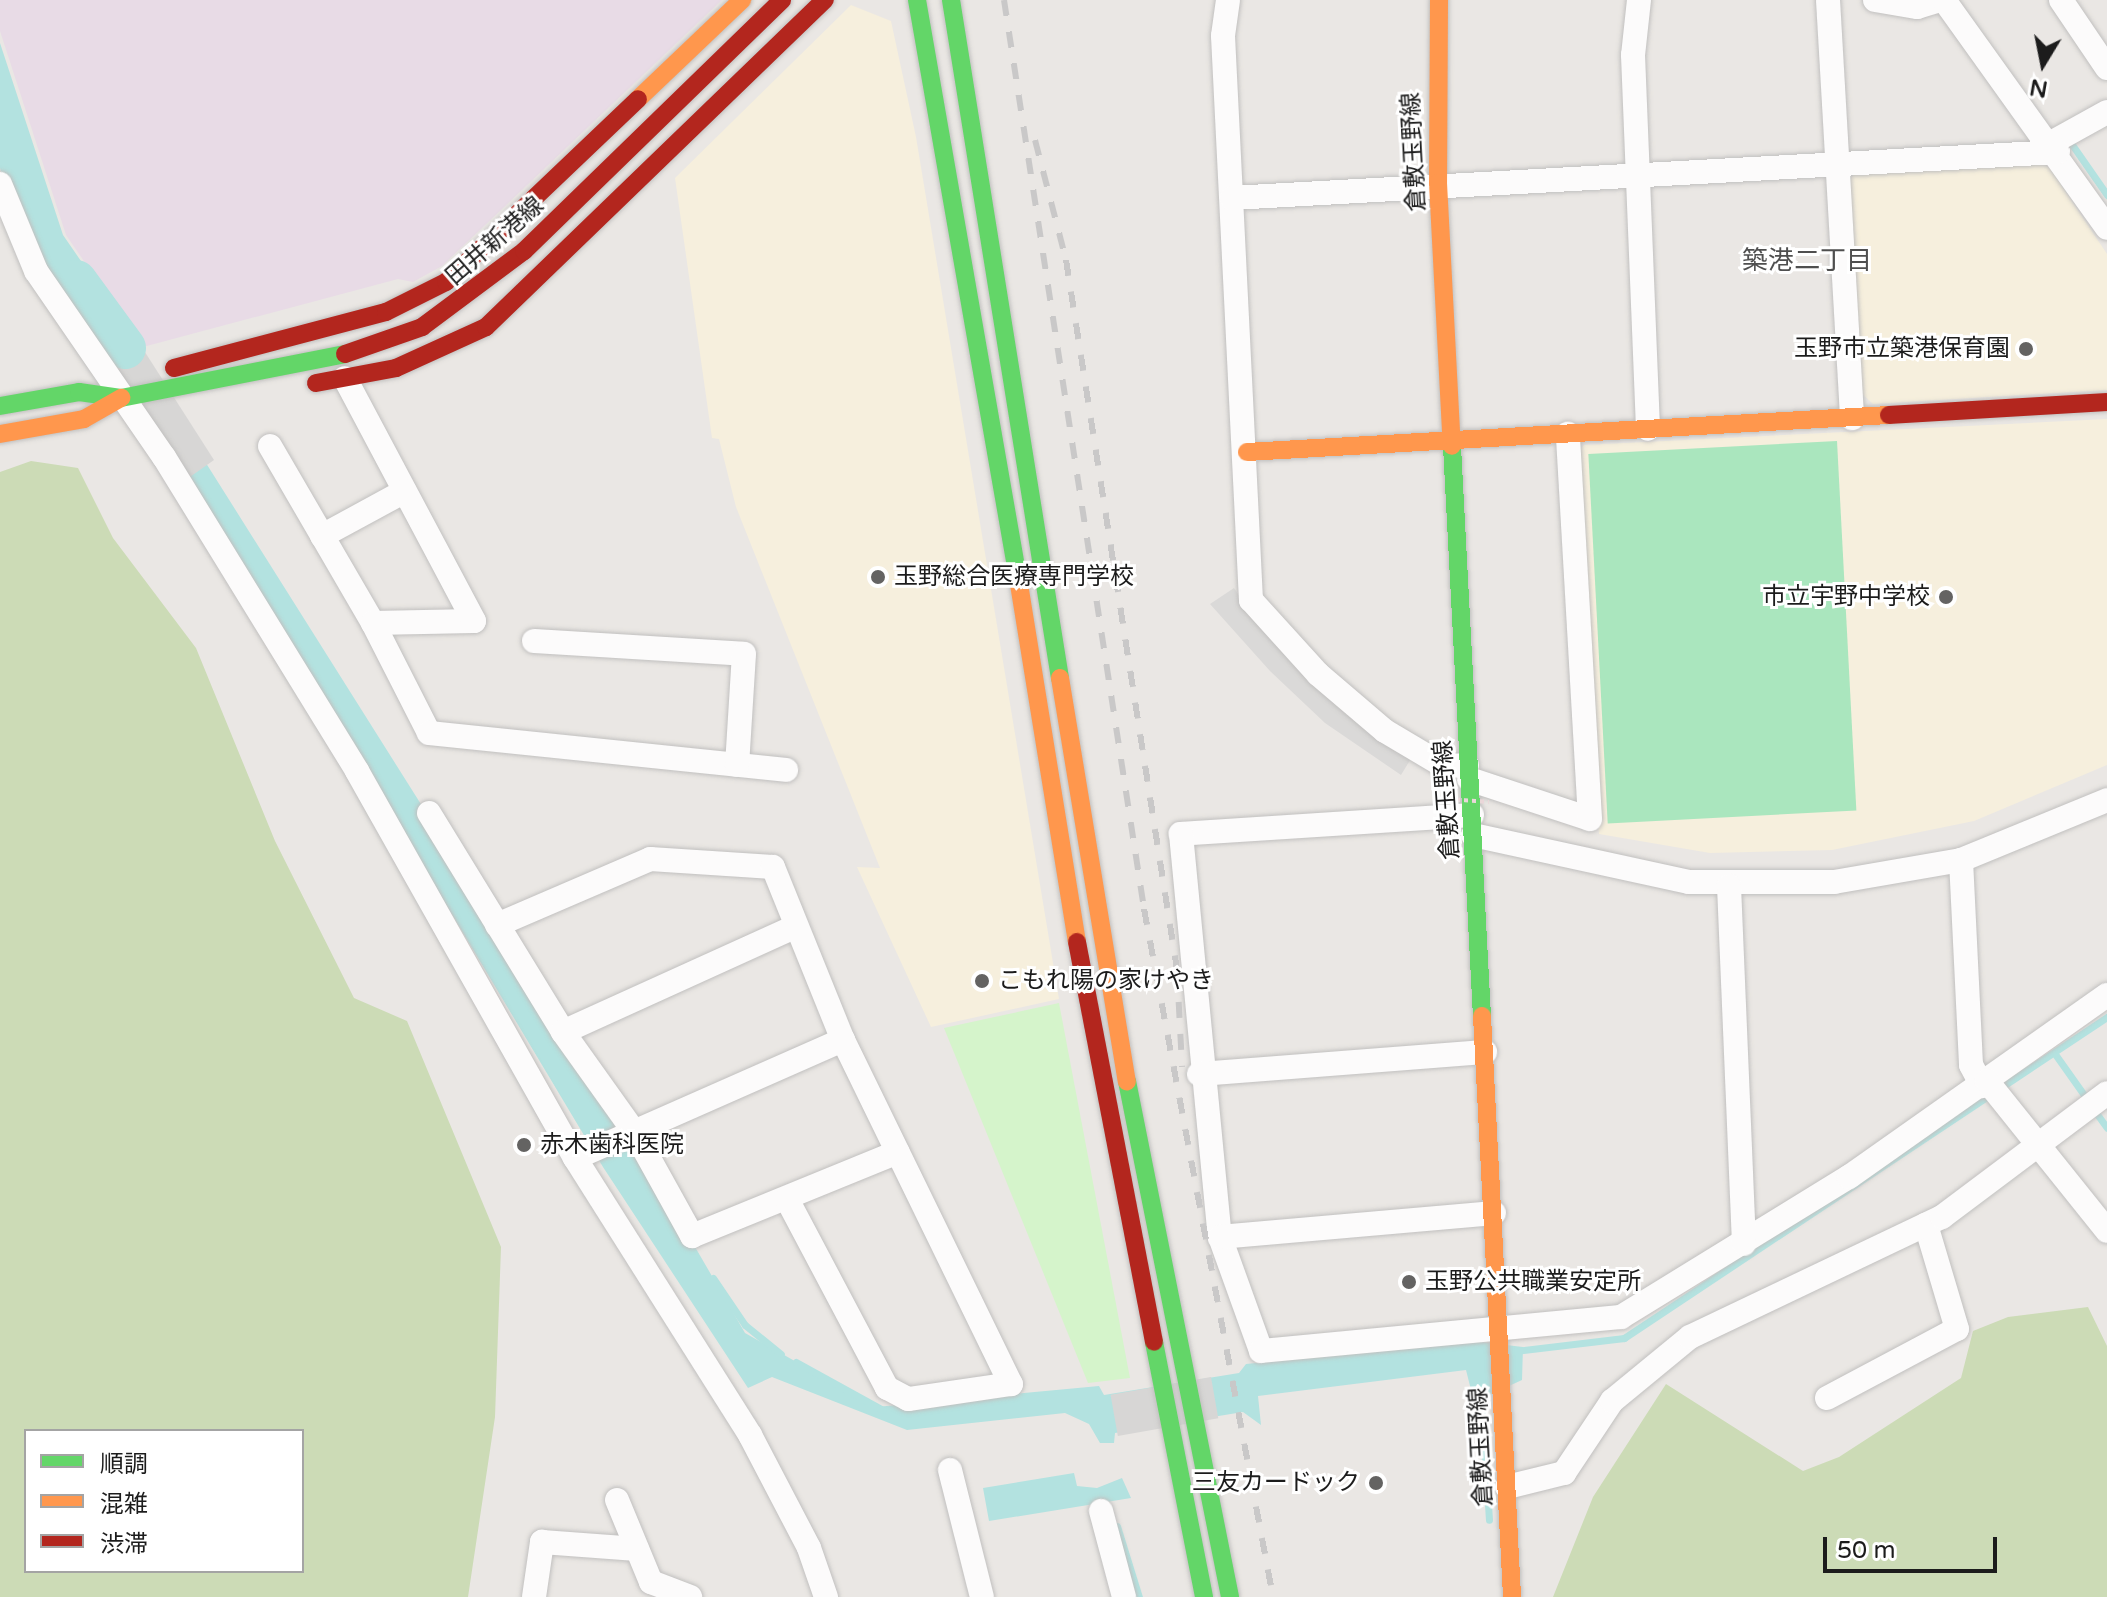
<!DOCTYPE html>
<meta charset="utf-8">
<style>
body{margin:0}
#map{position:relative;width:2107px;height:1597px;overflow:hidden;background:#eae7e4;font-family:"Varela Round","Noto Sans JP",sans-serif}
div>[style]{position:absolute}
.industrial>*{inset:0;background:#e8dbe6}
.education>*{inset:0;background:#f6efdd}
.forest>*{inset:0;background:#ccdbb6}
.park>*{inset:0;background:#d5f4cb}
.pitch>*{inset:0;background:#aae6be;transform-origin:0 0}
.parking>*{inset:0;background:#dad9d8}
.water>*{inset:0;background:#b3e2e0}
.pier>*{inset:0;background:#d7d6d5;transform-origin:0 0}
.stream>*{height:7px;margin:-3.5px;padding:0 3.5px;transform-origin:3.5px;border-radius:3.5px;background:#b3e2e0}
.river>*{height:42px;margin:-21px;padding:0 21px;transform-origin:21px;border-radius:21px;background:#b3e2e0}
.roads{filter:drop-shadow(0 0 2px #c1c0bf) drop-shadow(0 0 2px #c1c0bf)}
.street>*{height:24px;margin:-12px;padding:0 12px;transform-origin:12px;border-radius:12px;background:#fcfbfb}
.fast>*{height:18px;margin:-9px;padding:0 9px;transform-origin:9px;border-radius:9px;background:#63d668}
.slow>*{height:18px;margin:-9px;padding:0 9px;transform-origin:9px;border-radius:9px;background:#ff974d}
.jam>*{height:18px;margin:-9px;padding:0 9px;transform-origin:9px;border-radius:9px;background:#b3261e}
.rail>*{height:6px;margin-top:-3px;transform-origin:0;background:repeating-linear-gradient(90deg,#c9c8c8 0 16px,transparent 0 32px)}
.path-bridge>*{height:4px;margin-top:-2px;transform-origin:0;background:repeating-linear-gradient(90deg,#ead7d9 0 4px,transparent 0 8px)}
.dots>*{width:22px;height:22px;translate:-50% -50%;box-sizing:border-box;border:4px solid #fff;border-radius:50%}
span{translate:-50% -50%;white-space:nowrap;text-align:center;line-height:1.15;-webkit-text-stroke:6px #fff;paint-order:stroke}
.street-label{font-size:24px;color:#1c1c1c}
.poi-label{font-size:24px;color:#1c1c1c}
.right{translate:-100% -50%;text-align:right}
.left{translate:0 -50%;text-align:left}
.neighbourhood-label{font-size:26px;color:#4f4f4f}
.legend{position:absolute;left:24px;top:1429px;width:280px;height:144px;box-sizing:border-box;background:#fff;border:2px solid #a4a4a4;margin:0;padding:10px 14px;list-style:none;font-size:24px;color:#1c1c1c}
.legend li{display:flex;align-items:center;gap:16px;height:40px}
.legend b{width:40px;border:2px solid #a4a4a4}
.north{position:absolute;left:2003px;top:24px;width:80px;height:80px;-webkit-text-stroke:6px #fff;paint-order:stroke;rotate:190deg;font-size:22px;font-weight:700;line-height:32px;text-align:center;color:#1c1c1c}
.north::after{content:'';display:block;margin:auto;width:28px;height:36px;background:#1c1c1c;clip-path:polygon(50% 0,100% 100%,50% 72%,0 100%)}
.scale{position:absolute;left:1823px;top:1537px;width:174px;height:36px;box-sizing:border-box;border:4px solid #1c1c1c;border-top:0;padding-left:10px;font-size:24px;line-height:28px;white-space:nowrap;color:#1c1c1c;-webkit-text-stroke:6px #fff;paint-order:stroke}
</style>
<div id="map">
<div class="industrial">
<div style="clip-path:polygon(0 0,722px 0,442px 266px,413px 282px,398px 279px,143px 347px,66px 235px,0 31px)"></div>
</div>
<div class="education">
<div style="clip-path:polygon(851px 5px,891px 21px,916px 137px,1059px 999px,931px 1027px,857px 867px,880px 868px,736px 507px,719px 439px,712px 438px,675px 178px)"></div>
<div style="clip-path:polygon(2034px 162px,2049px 167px,2107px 254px,2107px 390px,1873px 404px,1860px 392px,1847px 183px,1855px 173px)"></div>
<div style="clip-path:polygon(2107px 419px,2107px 765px,1974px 821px,1832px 850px,1710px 853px,1599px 834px,1576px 455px,1584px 445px)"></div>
</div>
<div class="forest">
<div style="clip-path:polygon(evenodd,31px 461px,78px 468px,113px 538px,196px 648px,275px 841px,354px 998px,407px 1021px,501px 1247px,495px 1417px,468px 1597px,0 1597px,0 472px,31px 461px,302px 1431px,302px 1571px,26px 1571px,26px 1431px,302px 1431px)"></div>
<div style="clip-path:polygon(2088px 1307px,2107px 1346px,2107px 1597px,1553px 1597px,1593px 1497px,1666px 1384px,1803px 1471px,1839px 1457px,1961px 1378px,1973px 1331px,2008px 1317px)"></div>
</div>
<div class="park">
<div style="clip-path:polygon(1059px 1003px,1130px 1378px,1088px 1383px,944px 1028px)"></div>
</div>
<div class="pitch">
<div style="left:1837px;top:441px;width:370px;height:249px;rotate:87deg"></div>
</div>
<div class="parking">
<div style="clip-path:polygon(1234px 588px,1252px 615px,1412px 757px,1401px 775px,1325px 723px,1270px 671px,1210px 604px)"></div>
</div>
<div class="water">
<div style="clip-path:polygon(0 43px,63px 235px,121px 319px,91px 341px,11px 208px,0 168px)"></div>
<div style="clip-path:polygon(124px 333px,637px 1147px,745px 1333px,876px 1407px,1099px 1386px,1104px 1395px,1239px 1373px,1246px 1364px,1464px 1340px,1523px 1347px,1522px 1380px,1474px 1402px,1466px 1370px,1258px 1396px,1261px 1425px,1243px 1412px,1115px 1433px,1114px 1443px,1100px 1443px,1089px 1424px,1065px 1413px,907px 1430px,772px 1377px,748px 1388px,603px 1167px,191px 478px,105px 354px,103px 345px)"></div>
<div style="clip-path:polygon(1074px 1473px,1077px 1486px,1097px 1488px,1122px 1478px,1131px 1498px,989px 1521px,983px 1488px)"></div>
</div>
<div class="pier">
<div style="clip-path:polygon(143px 349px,214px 460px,187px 479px,103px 354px)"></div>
<div style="left:1211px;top:1377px;width:42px;height:102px;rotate:80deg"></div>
</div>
<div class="stream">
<div style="left:2073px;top:146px;width:60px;rotate:55.2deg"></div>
<div style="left:2055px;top:1054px;width:50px;rotate:54.7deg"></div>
<div style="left:2094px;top:1110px;width:22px;rotate:54deg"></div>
<div style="left:713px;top:1278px;width:57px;rotate:55.8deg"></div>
<div style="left:745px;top:1325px;width:46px;rotate:38.9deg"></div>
<div style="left:1515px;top:1351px;width:110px;rotate:-6.8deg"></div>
<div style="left:1624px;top:1338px;width:580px;rotate:-33.61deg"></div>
<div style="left:796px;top:1362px;width:99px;rotate:28.9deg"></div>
<div style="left:1481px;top:1393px;width:127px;rotate:86.4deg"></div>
<div style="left:1117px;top:1526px;width:74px;rotate:72.8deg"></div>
</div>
<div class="river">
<div style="left:76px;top:281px;width:83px;rotate:53.8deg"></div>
</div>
<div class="roads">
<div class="street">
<div style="left:1228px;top:0;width:36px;rotate:98deg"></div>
<div style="left:1223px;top:36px;width:565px;rotate:87.16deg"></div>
<div style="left:1251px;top:600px;width:100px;rotate:47.8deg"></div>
<div style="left:1318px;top:674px;width:88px;rotate:40.4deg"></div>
<div style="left:1385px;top:731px;width:69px;rotate:30.7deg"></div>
<div style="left:1444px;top:766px;width:23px;rotate:-2deg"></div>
<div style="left:1639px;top:0;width:55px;rotate:96.2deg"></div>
<div style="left:1633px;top:55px;width:374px;rotate:87.7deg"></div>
<div style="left:1828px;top:0;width:419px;rotate:86.7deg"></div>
<div style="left:1875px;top:0;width:43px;rotate:9.5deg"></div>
<div style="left:1917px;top:7px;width:24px;rotate:-17deg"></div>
<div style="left:1944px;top:0;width:280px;rotate:54.4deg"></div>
<div style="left:2061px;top:0;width:82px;rotate:55.9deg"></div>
<div style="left:2051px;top:143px;width:64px;rotate:-29deg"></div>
<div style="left:0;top:184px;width:94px;rotate:67.5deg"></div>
<div style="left:36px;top:271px;width:226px;rotate:55.5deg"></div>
<div style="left:164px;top:457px;width:369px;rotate:58.4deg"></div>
<div style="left:357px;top:771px;width:444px;rotate:60.6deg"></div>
<div style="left:575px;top:1158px;width:328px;rotate:57.7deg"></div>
<div style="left:750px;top:1435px;width:127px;rotate:62.4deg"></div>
<div style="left:809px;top:1548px;width:52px;rotate:70.9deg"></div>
<div style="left:1232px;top:198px;width:827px;rotate:-3.19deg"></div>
<div style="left:270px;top:446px;width:205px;rotate:59.8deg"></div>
<div style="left:373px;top:623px;width:101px;rotate:-1.1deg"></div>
<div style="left:474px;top:621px;width:275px;rotate:-118deg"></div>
<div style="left:322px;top:536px;width:94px;rotate:-28.5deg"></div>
<div style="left:373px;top:623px;width:123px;rotate:63deg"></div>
<div style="left:429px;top:733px;width:359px;rotate:5.9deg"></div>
<div style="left:534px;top:641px;width:210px;rotate:3.5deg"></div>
<div style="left:744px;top:654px;width:111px;rotate:93.6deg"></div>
<div style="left:1469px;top:779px;width:127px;rotate:18.3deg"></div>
<div style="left:1590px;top:819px;width:386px;rotate:-93.3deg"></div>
<div style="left:429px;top:813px;width:257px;rotate:58.5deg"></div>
<div style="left:563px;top:1032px;width:124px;rotate:54.5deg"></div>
<div style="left:635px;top:1133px;width:118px;rotate:61deg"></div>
<div style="left:692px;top:1236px;width:222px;rotate:-22.2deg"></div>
<div style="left:1472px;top:815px;width:292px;rotate:176.3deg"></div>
<div style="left:1181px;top:834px;width:405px;rotate:84.5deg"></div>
<div style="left:1220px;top:1237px;width:121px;rotate:70.2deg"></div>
<div style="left:1261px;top:1351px;width:362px;rotate:-5.4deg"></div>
<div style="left:1621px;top:1317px;width:268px;rotate:-31.6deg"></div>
<div style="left:1849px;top:1177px;width:316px;rotate:-35.2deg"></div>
<div style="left:1473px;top:835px;width:221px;rotate:12.3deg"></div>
<div style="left:1689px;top:882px;width:145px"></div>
<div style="left:1834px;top:882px;width:129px;rotate:-9.8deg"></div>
<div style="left:1961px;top:860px;width:158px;rotate:-22.3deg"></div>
<div style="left:1961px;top:860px;width:205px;rotate:87.2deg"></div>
<div style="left:1971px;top:1065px;width:24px;rotate:62deg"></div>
<div style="left:1729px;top:886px;width:358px;rotate:87.6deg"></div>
<div style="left:497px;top:925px;width:167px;rotate:-23.3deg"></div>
<div style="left:650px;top:859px;width:123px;rotate:3.7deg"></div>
<div style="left:773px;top:867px;width:187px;rotate:68deg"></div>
<div style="left:843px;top:1040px;width:383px;rotate:64deg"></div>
<div style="left:1011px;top:1384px;width:104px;rotate:171.7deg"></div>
<div style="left:908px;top:1399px;width:24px;rotate:-152deg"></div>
<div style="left:887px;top:1388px;width:214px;rotate:-117.9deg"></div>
<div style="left:563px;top:1032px;width:255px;rotate:-24.4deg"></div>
<div style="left:1199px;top:1074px;width:287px;rotate:-4.4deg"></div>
<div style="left:1987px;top:1081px;width:192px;rotate:51.3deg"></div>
<div style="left:575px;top:1158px;width:293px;rotate:-23.8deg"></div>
<div style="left:1220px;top:1237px;width:275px;rotate:-5deg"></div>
<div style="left:1827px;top:1398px;width:147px;rotate:-28deg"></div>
<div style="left:1957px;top:1329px;width:109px;rotate:-106.6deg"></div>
<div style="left:950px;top:1470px;width:131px;rotate:75.9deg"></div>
<div style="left:1507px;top:1487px;width:59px;rotate:-13.8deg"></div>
<div style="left:1564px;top:1473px;width:87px;rotate:-56.3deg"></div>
<div style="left:1612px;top:1401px;width:101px;rotate:-39.4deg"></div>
<div style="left:1690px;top:1337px;width:279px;rotate:-25.5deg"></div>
<div style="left:1942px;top:1217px;width:206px;rotate:-36.9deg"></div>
<div style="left:617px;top:1500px;width:89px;rotate:67.5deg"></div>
<div style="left:651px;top:1582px;width:42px;rotate:21deg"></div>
<div style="left:1101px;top:1511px;width:89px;rotate:75deg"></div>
<div style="left:534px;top:1597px;width:56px;rotate:-81.7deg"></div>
<div style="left:542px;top:1542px;width:95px;rotate:4.2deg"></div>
</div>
<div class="fast">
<div style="left:917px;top:0;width:593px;rotate:80.09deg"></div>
<div style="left:951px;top:0;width:687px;rotate:80.87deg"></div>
<div style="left:0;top:406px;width:80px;rotate:-10deg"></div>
<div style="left:79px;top:392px;width:42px;rotate:8.1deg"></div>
<div style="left:121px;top:398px;width:228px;rotate:-11.1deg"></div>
<div style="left:1452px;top:446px;width:571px;rotate:86.99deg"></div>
<div style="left:1127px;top:1081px;width:526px;rotate:78.71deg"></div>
<div style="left:1154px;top:1342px;width:260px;rotate:78.9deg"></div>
</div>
<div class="slow">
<div style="left:1439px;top:0;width:183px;rotate:90.3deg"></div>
<div style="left:1438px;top:183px;width:263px;rotate:87deg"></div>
<div style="left:638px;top:99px;width:144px;rotate:-43.6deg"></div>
<div style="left:0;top:434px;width:85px;rotate:-10.1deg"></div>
<div style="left:84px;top:419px;width:43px;rotate:-29.6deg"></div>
<div style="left:1247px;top:452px;width:643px;rotate:-3.3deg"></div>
<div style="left:1019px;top:584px;width:363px;rotate:80.8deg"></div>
<div style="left:1060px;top:678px;width:409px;rotate:80.6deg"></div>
<div style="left:1482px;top:1016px;width:582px;rotate:87.04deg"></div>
</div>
<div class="jam">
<div style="left:345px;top:354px;width:82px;rotate:-19.3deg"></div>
<div style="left:422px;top:327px;width:127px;rotate:-36.7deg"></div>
<div style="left:524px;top:251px;width:360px;rotate:-44.2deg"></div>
<div style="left:174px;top:368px;width:219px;rotate:-14.8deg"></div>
<div style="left:386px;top:312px;width:67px;rotate:-26.6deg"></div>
<div style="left:446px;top:282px;width:265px;rotate:-43.6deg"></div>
<div style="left:316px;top:383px;width:81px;rotate:-10.6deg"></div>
<div style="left:396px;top:368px;width:99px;rotate:-24.5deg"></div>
<div style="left:486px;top:327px;width:471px;rotate:-44deg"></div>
<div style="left:1889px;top:415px;width:218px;rotate:-3.4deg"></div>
<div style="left:1077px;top:942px;width:407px;rotate:79.1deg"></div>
</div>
</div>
<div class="rail">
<div style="left:1004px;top:0;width:920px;rotate:81.24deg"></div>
<div style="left:1144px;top:909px;width:700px;rotate:79.38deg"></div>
<div style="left:1035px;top:140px;width:124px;rotate:75.5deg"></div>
<div style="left:1066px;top:260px;width:719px;rotate:81.11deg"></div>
<div style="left:1177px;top:970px;width:97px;rotate:87deg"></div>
</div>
<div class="path-bridge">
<div style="left:1448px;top:799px;width:41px;rotate:4.2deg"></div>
</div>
<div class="dots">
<div style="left:2026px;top:349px;background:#646362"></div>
<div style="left:878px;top:577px;background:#646362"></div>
<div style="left:1946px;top:597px;background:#646362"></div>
<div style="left:982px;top:981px;background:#646362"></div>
<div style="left:524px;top:1145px;background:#646362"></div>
<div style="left:1409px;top:1282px;background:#646362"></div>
<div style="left:1376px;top:1483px;background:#646362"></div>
</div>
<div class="street-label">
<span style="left:1414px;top:152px;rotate:-93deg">倉敷玉野線</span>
<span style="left:495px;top:241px;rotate:-41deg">田井新港線</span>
<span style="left:1447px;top:800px;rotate:-94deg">倉敷玉野線</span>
<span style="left:1481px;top:1447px;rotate:-93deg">倉敷玉野線</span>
</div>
<div class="poi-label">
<span class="right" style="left:2010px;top:349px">玉野市立築港保育園</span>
<span class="left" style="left:894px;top:577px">玉野総合医療専門学校</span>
<span class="right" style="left:1930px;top:597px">市立宇野中学校</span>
<span class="left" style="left:998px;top:981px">こもれ陽の家けやき</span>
<span class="left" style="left:540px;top:1145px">赤木歯科医院</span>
<span class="left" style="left:1425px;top:1282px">玉野公共職業安定所</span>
<span class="right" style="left:1360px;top:1483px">三友カードック</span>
</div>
<div class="neighbourhood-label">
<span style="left:1807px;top:261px">築港二丁目</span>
</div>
<ul class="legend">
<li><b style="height:10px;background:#63d668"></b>順調</li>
<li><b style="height:10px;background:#ff974d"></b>混雑</li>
<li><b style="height:10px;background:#b3261e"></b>渋滞</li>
</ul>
<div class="north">N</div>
<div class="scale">50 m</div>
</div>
